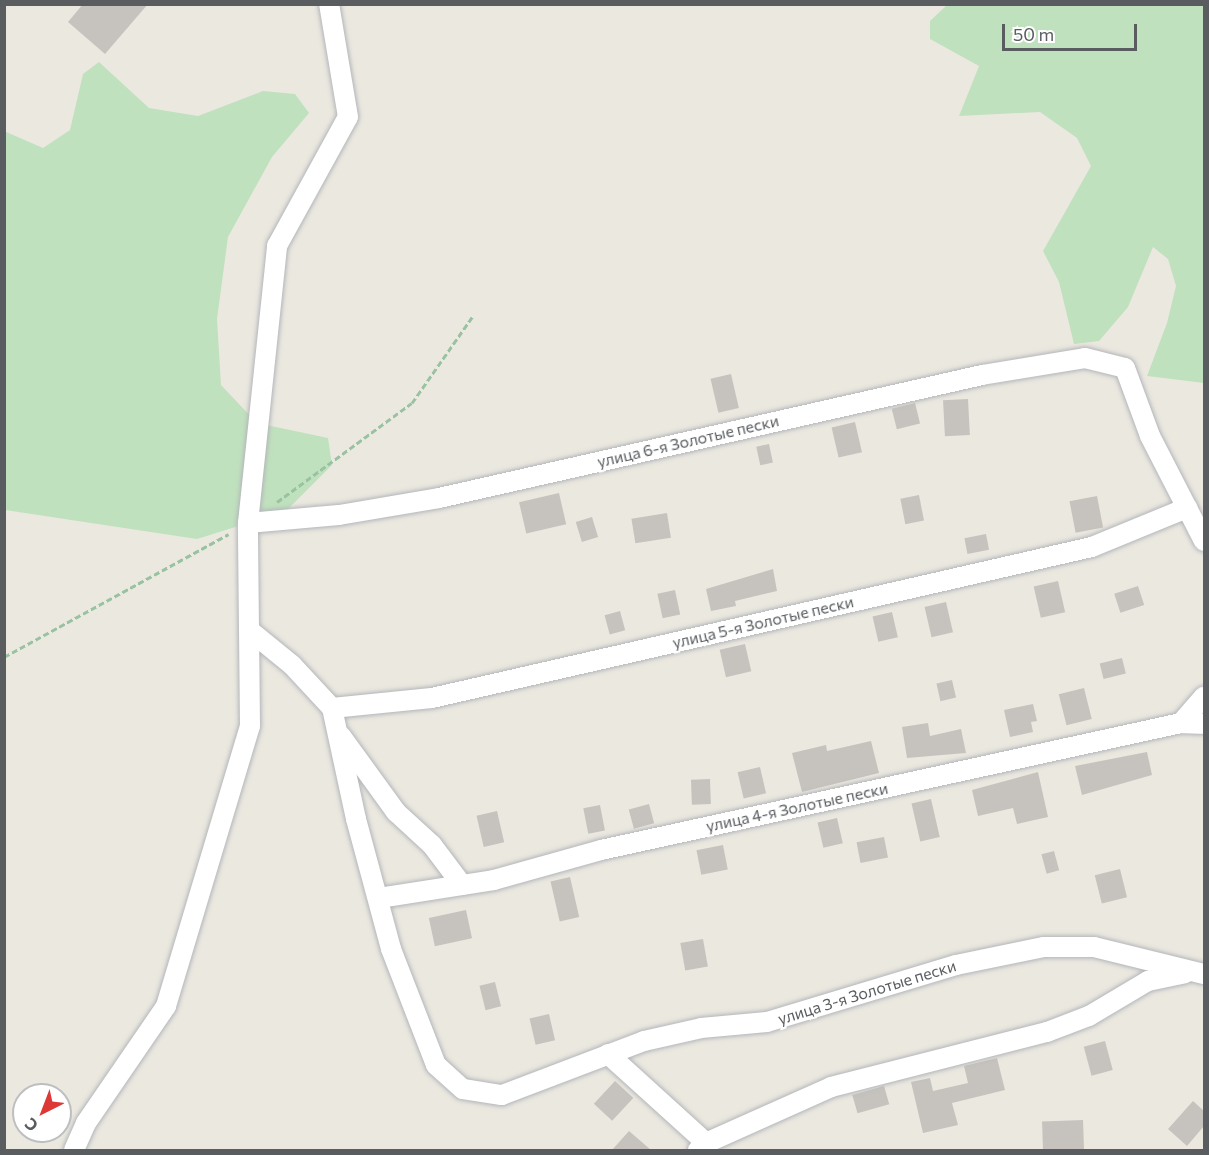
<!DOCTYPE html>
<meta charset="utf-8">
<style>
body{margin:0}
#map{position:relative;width:1209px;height:1155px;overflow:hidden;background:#ebe8e0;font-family:Commissioner,sans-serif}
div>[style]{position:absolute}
.green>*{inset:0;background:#c0e1be}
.building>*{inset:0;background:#c6c3be;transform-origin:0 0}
.path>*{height:3px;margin-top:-1.5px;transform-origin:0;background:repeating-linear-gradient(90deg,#98c2a1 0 6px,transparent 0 9px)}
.roads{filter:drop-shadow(0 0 2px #b3b6ba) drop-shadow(0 0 2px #b3b6ba)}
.street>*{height:20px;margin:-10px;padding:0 10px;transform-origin:10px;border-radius:10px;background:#fff}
span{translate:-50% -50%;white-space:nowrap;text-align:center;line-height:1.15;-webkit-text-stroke:4.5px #fff;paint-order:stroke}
.street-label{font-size:16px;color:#595d60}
.frame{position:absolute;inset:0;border:6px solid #595d60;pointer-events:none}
.north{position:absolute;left:12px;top:1083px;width:60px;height:60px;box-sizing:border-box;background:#fff;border:2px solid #bdbebf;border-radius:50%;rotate:222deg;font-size:16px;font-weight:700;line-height:24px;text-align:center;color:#595d60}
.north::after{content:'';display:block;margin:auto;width:21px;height:27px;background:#db3836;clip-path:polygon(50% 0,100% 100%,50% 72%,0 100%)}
.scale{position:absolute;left:1002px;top:24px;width:135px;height:27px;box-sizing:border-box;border:3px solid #595d60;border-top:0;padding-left:8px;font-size:18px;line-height:21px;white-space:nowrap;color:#595d60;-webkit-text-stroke:4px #fff;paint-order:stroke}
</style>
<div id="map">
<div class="green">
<div style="clip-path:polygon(947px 5px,1204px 5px,1204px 383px,1147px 376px,1167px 323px,1176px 286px,1168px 259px,1153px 247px,1128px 307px,1099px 341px,1074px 344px,1059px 282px,1043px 251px,1091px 166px,1077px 138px,1040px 112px,959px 116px,979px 66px,930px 39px,930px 21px)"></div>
<div style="clip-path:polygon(99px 62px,149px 108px,198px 116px,263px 91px,295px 94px,309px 113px,272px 157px,228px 237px,217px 319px,221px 385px,257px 423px,328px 438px,332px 465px,286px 511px,197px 539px,5px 510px,4px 131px,43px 148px,70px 130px,83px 74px)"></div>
</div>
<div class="building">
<div style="clip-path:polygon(83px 4px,148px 4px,105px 54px,68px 22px)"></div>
<div style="left:731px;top:374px;width:35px;height:21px;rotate:77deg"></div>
<div style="left:968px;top:399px;width:36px;height:25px;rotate:87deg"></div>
<div style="left:915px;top:403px;width:21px;height:24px;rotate:76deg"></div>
<div style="left:855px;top:422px;width:31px;height:24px;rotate:77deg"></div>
<div style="left:769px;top:444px;width:19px;height:13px;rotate:78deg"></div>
<div style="left:559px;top:493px;width:32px;height:41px;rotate:77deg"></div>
<div style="left:919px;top:495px;width:26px;height:19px;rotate:79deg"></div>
<div style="left:1097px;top:496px;width:32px;height:28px;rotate:79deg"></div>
<div style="left:667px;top:513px;width:25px;height:36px;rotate:81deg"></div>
<div style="left:592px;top:517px;width:21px;height:17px;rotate:73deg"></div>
<div style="left:986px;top:534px;width:16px;height:22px;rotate:79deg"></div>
<div style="clip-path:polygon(773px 569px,777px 591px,735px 601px,736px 606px,711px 611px,706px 589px)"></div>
<div style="left:1058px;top:581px;width:32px;height:25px;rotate:77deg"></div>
<div style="left:1138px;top:586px;width:20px;height:25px;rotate:72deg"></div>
<div style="left:675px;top:590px;width:25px;height:18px;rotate:78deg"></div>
<div style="left:946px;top:602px;width:31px;height:22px;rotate:77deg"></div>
<div style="left:620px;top:611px;width:20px;height:16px;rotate:75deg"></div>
<div style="left:892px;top:612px;width:26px;height:20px;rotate:77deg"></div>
<div style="left:745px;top:644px;width:28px;height:26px;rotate:77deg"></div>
<div style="left:1122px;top:658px;width:16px;height:23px;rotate:76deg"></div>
<div style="left:952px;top:680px;width:18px;height:16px;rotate:77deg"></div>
<div style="left:1084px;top:688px;width:32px;height:26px;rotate:76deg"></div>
<div style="clip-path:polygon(1033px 704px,1037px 721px,1031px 722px,1033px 732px,1010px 737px,1004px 710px)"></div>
<div style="clip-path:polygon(928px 723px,930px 736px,961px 729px,966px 753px,907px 758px,902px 727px)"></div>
<div style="clip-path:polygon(871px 741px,879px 773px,802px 792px,792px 753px,826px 745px,827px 751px)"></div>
<div style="clip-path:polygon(1147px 752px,1152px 775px,1082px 795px,1075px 766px)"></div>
<div style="left:760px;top:767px;width:27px;height:23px;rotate:77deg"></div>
<div style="clip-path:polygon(1038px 772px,1048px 817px,1017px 824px,1013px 808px,978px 816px,972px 790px)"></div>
<div style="left:710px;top:779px;width:25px;height:19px;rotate:88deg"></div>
<div style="left:931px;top:799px;width:39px;height:20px;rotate:77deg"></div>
<div style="left:649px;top:804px;width:20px;height:21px;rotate:75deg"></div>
<div style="left:600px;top:805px;width:26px;height:17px;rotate:79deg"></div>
<div style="left:497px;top:811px;width:32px;height:21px;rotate:77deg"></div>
<div style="left:837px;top:818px;width:26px;height:20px;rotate:77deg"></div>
<div style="left:884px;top:837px;width:21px;height:28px;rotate:79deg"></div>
<div style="left:723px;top:845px;width:25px;height:27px;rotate:79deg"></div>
<div style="left:1054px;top:851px;width:20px;height:13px;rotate:75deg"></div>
<div style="left:1120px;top:869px;width:29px;height:26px;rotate:76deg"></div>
<div style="left:570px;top:877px;width:41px;height:20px;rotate:77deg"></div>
<div style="left:466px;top:910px;width:29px;height:38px;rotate:78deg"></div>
<div style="left:703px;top:939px;width:28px;height:23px;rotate:80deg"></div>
<div style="left:495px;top:982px;width:25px;height:16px;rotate:76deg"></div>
<div style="left:549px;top:1014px;width:27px;height:20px;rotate:77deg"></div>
<div style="left:1105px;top:1041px;width:30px;height:22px;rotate:75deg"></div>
<div style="clip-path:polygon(997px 1058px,1005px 1090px,952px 1103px,958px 1125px,923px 1133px,911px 1082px,930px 1078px,933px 1091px,968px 1083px,964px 1066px)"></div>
<div style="left:615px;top:1081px;width:25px;height:31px;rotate:43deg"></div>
<div style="left:884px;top:1086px;width:19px;height:33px;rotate:74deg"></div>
<div style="clip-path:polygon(1193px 1101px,1204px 1111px,1204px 1126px,1187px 1146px,1168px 1129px)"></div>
<div style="left:1083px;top:1120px;width:29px;height:41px;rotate:88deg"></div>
<div style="clip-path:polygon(629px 1131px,651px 1150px,612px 1150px)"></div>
</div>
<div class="path">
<div style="left:277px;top:502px;width:167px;rotate:-36.3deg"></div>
<div style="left:412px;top:403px;width:106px;rotate:-55deg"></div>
<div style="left:4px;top:657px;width:256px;rotate:-28.7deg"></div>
</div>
<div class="roads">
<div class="street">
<div style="left:248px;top:523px;width:91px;rotate:-5deg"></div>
<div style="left:339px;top:515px;width:101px;rotate:-9.6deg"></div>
<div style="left:439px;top:498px;width:557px;rotate:-12.76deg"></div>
<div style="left:982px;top:375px;width:104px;rotate:-9.4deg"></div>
<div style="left:1085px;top:358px;width:41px;rotate:14deg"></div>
<div style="left:1125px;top:368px;width:72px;rotate:69.8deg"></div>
<div style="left:1150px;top:436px;width:118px;rotate:62.8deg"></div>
<div style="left:249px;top:630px;width:55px;rotate:39.1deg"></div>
<div style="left:292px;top:665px;width:59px;rotate:47.1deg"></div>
<div style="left:332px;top:708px;width:114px;rotate:77.8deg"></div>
<div style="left:356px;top:819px;width:135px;rotate:74.9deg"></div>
<div style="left:391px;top:949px;width:124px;rotate:68.8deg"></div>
<div style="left:436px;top:1065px;width:36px;rotate:42deg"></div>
<div style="left:463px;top:1089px;width:39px;rotate:9deg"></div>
<div style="left:502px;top:1095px;width:152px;rotate:-20.8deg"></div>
<div style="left:644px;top:1041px;width:58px;rotate:-12.8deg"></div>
<div style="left:701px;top:1028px;width:66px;rotate:-5.2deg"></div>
<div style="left:767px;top:1022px;width:197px;rotate:-16.8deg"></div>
<div style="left:956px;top:965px;width:90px;rotate:-11.6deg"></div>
<div style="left:1044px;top:947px;width:50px"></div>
<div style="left:1094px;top:947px;width:113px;rotate:13.8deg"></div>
<div style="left:332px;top:708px;width:100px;rotate:-5.7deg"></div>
<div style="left:432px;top:698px;width:677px;rotate:-12.89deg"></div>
<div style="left:1092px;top:547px;width:103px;rotate:-22.3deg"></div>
<div style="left:1181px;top:723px;width:23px;rotate:2deg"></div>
<div style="left:341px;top:736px;width:94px;rotate:54.1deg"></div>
<div style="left:396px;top:812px;width:49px;rotate:42.5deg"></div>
<div style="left:432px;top:845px;width:50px;rotate:53.1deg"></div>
<div style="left:379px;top:898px;width:116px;rotate:-8.9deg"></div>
<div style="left:494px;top:880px;width:111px;rotate:-15.7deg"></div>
<div style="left:601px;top:850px;width:594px;rotate:-12.35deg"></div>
<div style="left:1181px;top:723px;width:35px;rotate:-49deg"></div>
<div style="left:608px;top:1054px;width:132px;rotate:42.2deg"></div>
<div style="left:74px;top:1150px;width:30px;rotate:-66deg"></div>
<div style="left:86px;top:1123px;width:142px;rotate:-55.6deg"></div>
<div style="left:166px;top:1006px;width:292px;rotate:-73.3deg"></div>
<div style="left:250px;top:726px;width:203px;rotate:-90.6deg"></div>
<div style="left:248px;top:523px;width:279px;rotate:-84deg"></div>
<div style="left:277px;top:246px;width:147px;rotate:-61.2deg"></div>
<div style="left:348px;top:117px;width:115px;rotate:-99.5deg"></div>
<div style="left:698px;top:1150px;width:11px;rotate:-41deg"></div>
<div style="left:706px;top:1143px;width:137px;rotate:-24.1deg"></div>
<div style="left:831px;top:1087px;width:223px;rotate:-14.3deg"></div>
<div style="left:1047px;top:1032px;width:45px;rotate:-20.9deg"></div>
<div style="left:1089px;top:1016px;width:69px;rotate:-30.7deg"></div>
<div style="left:1148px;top:981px;width:38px;rotate:-12deg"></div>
</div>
</div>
<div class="street-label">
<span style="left:688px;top:441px;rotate:-13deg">улица 6-я Золотые пески</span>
<span style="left:763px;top:622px;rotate:-13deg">улица 5-я Золотые пески</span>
<span style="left:797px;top:807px;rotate:-12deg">улица 4-я Золотые пески</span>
<span style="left:867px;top:992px;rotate:-17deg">улица 3-я Золотые пески</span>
</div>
<div class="frame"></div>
<div class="north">С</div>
<div class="scale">50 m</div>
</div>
